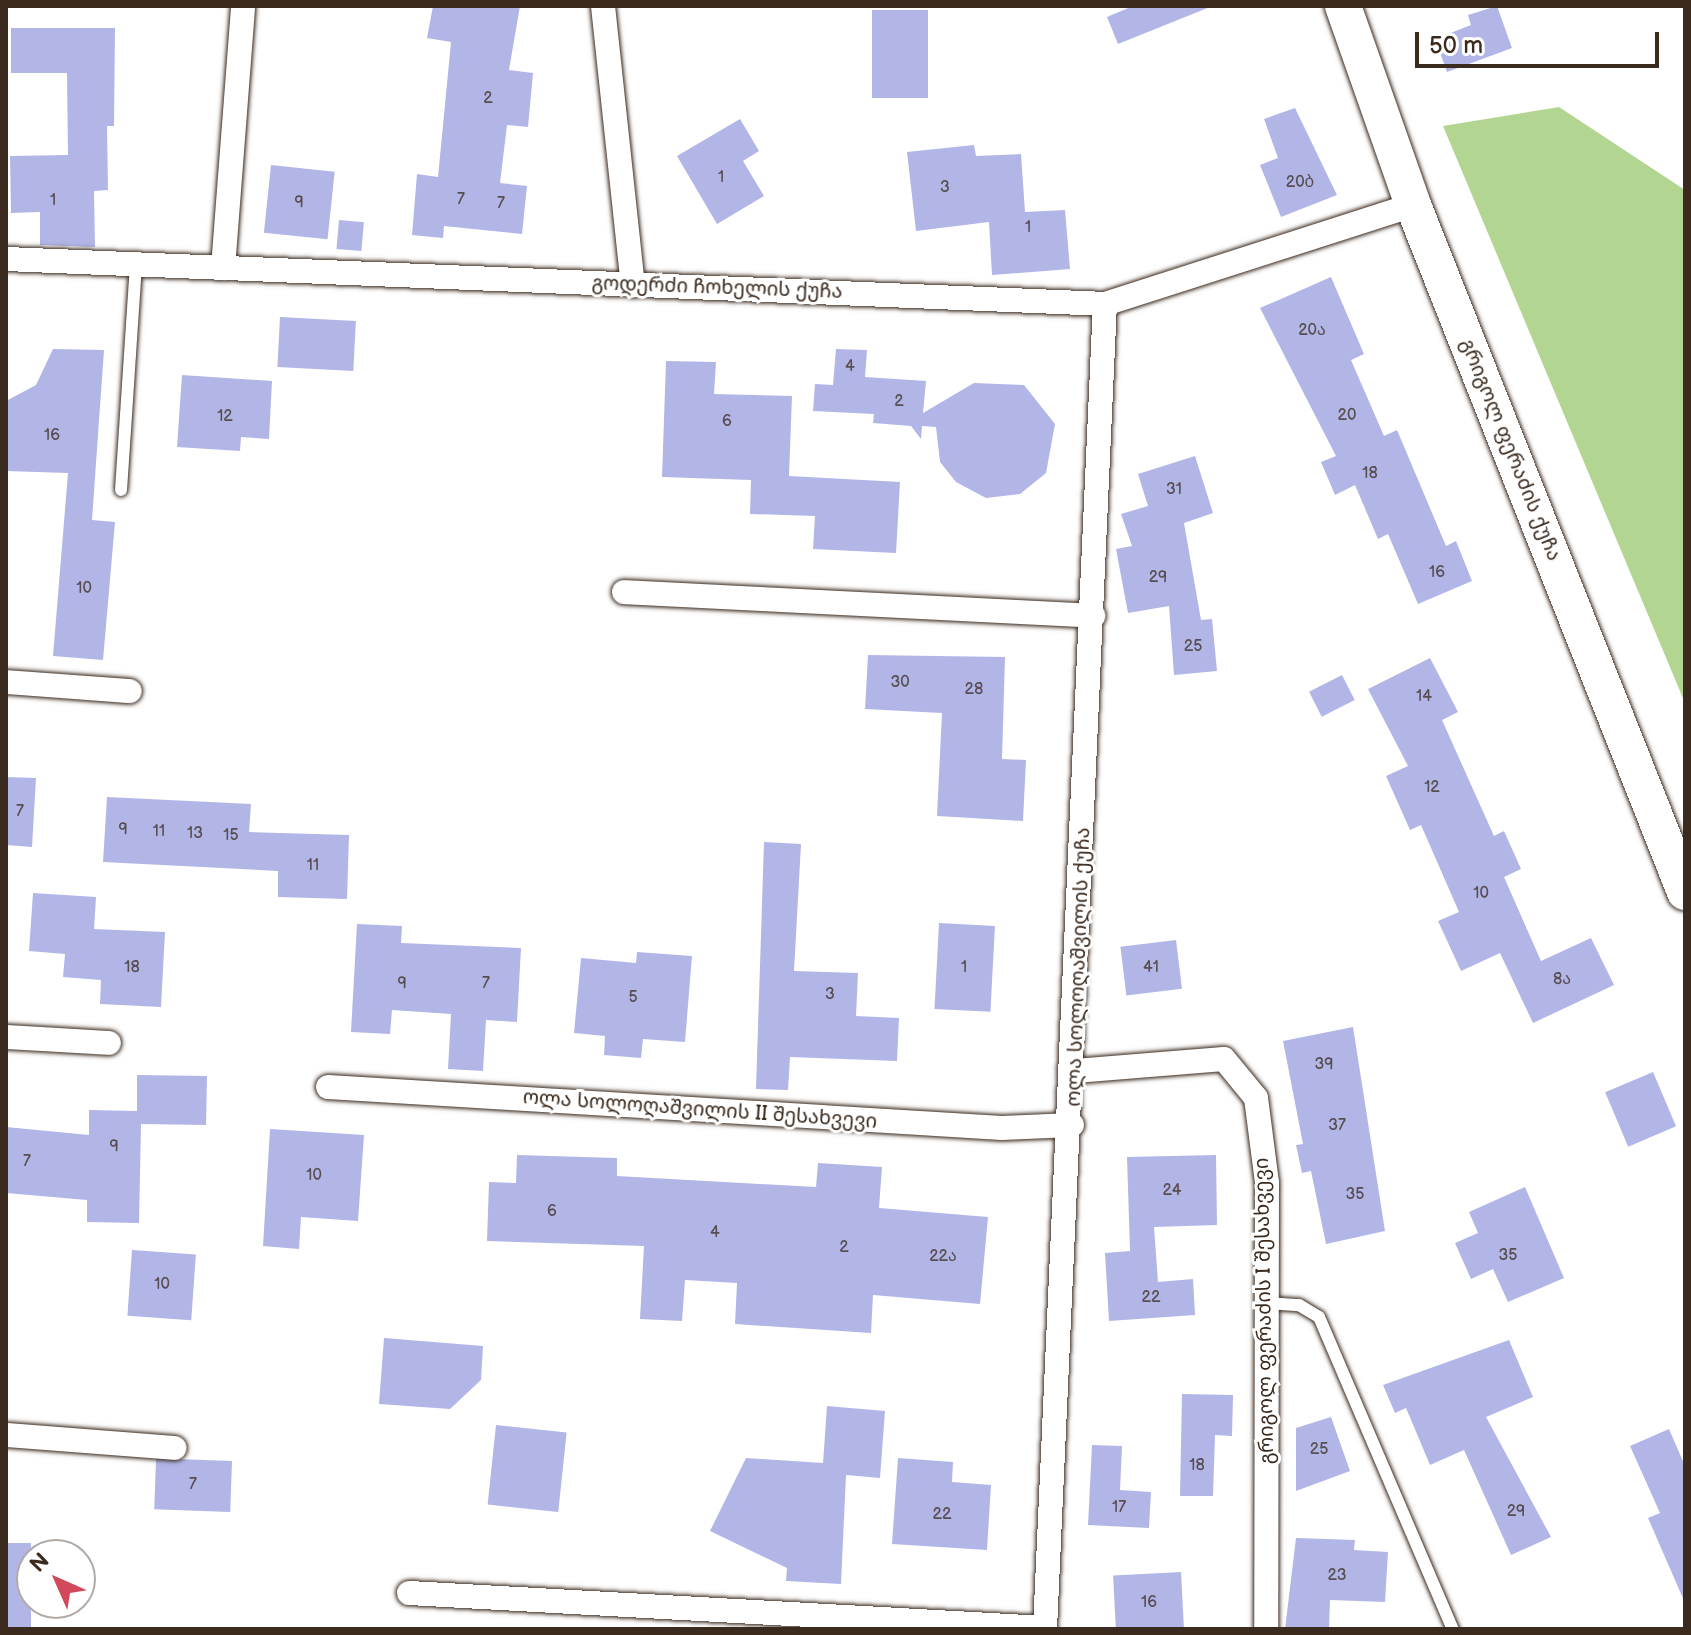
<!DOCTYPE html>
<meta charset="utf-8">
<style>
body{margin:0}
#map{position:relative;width:1691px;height:1635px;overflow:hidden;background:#fff;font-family:"Balsamiq Sans","Noto Sans Georgian",sans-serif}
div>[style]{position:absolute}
.green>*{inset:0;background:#b2d691}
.building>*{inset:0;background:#b1b6e7;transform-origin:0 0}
.roads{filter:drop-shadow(0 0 2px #3b2a1e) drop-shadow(0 0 2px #3b2a1e)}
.lane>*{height:12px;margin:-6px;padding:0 6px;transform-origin:6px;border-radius:6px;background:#fff}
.street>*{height:24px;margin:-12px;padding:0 12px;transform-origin:12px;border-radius:12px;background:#fff}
.secondary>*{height:36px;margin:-18px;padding:0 18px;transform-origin:18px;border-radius:18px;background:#fff}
span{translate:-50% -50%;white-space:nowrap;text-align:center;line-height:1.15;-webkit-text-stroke:6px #fff;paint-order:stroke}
.number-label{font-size:16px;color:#584d50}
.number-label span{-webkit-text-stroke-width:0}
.street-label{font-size:20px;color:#3b2a1e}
.frame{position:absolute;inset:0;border:8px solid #3b2a1e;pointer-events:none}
.north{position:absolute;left:16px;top:1539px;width:80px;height:80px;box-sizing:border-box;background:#fff;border:2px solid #b1aaa5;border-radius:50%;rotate:315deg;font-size:22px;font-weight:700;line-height:32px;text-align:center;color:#3b2a1e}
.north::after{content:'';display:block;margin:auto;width:28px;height:36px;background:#d1495b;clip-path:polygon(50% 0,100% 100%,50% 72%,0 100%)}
.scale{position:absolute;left:1415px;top:32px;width:244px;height:36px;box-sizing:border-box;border:4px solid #3b2a1e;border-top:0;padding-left:10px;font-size:24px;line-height:28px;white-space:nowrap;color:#3b2a1e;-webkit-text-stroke:6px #fff;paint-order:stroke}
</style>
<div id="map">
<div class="green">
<div style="clip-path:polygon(1559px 107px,1685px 190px,1685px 703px,1443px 126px)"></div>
</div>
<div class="building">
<div style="clip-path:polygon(433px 6px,520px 6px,509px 70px,533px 73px,528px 127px,507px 125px,500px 183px,527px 186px,522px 234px,444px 226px,443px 238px,412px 235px,417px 174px,438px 177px,451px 42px,427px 38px)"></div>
<div style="clip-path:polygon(1133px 6px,1210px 6px,1210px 7px,1118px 44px,1107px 17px)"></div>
<div style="clip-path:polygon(1497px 6px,1512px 48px,1447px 72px,1435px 39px,1471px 25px,1468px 15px)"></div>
<div style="left:872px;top:10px;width:56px;height:88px"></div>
<div style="clip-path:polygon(11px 28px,115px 28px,114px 126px,107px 126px,108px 190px,94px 191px,95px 247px,40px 245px,40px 212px,11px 213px,10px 156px,68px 155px,67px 73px,11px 73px)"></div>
<div style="clip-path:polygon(1295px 108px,1337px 195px,1281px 217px,1260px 165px,1278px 158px,1264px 119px)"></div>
<div style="clip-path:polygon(740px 119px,759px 151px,743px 161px,764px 196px,717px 224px,677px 156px)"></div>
<div style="clip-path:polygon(974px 145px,976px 156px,1021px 154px,1025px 212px,1065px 210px,1070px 269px,992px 275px,989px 222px,916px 231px,907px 152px)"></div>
<div style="left:271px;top:165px;width:64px;height:68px;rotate:6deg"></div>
<div style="left:339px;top:220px;width:25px;height:29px;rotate:5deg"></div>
<div style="clip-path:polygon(1331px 277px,1364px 354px,1351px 360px,1384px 436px,1397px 430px,1446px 546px,1456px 541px,1472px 581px,1418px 604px,1388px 534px,1378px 539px,1355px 485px,1335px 495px,1321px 462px,1336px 456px,1260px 308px)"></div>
<div style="left:280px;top:317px;width:76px;height:50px;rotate:3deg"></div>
<div style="clip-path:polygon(53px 349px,104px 350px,92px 520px,115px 522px,103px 660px,53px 656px,68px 473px,6px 471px,6px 401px,36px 385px)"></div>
<div style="clip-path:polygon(836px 349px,867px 350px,865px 377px,926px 381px,923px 413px,974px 383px,1024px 385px,1055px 424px,1046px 473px,1020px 494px,986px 498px,956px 482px,940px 462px,936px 427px,922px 426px,921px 439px,911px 426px,873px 423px,874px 414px,813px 411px,815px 384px,833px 385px)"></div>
<div style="clip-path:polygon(666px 361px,716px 362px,714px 394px,792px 396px,789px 476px,900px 482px,896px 553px,813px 549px,815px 516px,750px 514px,751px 480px,662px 477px)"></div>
<div style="clip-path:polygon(182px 375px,272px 381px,269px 439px,241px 437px,240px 451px,177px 447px)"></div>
<div style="clip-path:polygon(1195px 456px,1213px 513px,1184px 523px,1201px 620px,1212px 619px,1217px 671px,1174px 675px,1169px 606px,1128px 613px,1116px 549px,1132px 546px,1121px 514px,1148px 506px,1138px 474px)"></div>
<div style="clip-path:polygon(868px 655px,1005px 657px,1002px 759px,1026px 760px,1023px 821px,937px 816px,942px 713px,865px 709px)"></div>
<div style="clip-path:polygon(1430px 658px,1458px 712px,1442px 720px,1494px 836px,1504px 831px,1521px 869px,1504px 877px,1541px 961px,1591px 938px,1614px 985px,1533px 1023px,1500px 953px,1461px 971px,1438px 921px,1459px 912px,1421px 825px,1410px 830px,1386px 776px,1408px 766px,1368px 689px)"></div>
<div style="left:1342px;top:675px;width:28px;height:37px;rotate:63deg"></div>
<div style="clip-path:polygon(6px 777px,36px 778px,32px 847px,6px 845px)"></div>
<div style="clip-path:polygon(107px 797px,251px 804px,249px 832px,349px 835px,347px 899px,278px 897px,278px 871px,103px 862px)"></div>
<div style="clip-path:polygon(764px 842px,801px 844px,794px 971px,858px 973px,856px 1016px,899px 1018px,897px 1061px,790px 1057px,788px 1090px,756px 1089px)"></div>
<div style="clip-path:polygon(33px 893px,96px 897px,94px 929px,165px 932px,161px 1007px,100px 1004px,101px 980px,63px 977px,65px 954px,29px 951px)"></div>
<div style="left:939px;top:923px;width:56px;height:86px;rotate:3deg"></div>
<div style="clip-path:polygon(357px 924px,402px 926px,401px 943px,521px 948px,517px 1022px,486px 1020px,483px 1071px,448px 1069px,451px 1014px,392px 1010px,390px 1034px,351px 1032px)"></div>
<div style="left:1176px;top:940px;width:49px;height:56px;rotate:83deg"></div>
<div style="clip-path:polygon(637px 952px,692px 956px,685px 1042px,643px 1039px,641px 1058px,604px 1055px,605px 1036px,574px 1033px,581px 958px,636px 963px)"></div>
<div style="clip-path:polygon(1353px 1027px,1385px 1231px,1326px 1244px,1311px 1171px,1302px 1173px,1296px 1145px,1303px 1144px,1283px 1041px)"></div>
<div style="left:1653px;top:1072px;width:59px;height:52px;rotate:67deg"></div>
<div style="clip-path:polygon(137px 1075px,207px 1076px,206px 1125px,141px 1124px,139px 1223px,87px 1222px,87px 1200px,6px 1193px,6px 1127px,89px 1135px,89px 1110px,137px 1111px)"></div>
<div style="clip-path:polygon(270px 1129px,364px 1135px,358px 1221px,301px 1217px,299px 1249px,263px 1246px)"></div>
<div style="clip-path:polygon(517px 1155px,617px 1158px,617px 1176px,816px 1187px,818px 1163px,882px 1167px,879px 1208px,988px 1217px,980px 1304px,873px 1295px,871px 1333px,735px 1324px,737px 1283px,685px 1280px,682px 1321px,640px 1319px,644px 1246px,487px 1241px,489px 1182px,516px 1183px)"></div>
<div style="clip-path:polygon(1216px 1155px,1217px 1225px,1154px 1227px,1158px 1282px,1193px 1279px,1195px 1315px,1109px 1321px,1105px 1253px,1130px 1251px,1127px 1157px)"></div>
<div style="clip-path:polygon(1525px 1187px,1564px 1278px,1508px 1302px,1493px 1269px,1471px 1279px,1455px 1243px,1478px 1233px,1469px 1212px)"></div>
<div style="left:132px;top:1250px;width:64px;height:66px;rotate:4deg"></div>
<div style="clip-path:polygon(384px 1338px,483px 1346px,481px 1380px,450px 1409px,379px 1404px)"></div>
<div style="clip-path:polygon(1509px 1340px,1533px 1397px,1486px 1417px,1551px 1537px,1511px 1555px,1464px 1450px,1430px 1465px,1406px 1408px,1395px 1413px,1383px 1385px)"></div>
<div style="clip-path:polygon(1182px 1394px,1233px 1395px,1232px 1436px,1215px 1435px,1213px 1496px,1180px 1496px)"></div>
<div style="clip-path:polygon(827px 1406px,885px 1411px,880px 1478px,846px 1475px,841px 1584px,786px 1581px,787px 1568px,710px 1531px,746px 1458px,823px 1463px)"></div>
<div style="clip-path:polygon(1331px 1417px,1350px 1471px,1296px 1491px,1296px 1428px)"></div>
<div style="left:496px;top:1425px;width:71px;height:80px;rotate:6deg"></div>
<div style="clip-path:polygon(1669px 1429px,1685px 1466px,1685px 1603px,1648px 1518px,1660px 1513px,1630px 1446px)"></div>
<div style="clip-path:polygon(1092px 1445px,1122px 1446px,1120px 1490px,1151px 1492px,1149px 1528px,1088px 1525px)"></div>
<div style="clip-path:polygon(898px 1458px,953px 1462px,952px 1482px,991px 1485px,987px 1550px,892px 1544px)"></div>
<div style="left:232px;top:1461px;width:51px;height:76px;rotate:92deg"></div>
<div style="clip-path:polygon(1296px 1538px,1355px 1540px,1354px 1550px,1388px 1552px,1385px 1602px,1330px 1600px,1329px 1629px,1285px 1629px)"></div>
<div style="left:6px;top:1543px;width:25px;height:86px"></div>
<div style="left:1181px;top:1572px;width:57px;height:68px;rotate:87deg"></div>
</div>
<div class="roads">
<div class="lane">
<div style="left:121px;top:490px;width:226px;rotate:-86.2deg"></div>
<div style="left:1267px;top:1303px;width:32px;rotate:4deg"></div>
<div style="left:1299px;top:1305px;width:23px;rotate:31deg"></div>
<div style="left:1319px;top:1317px;width:340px;rotate:66.8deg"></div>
</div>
<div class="street">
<div style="left:603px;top:6px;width:281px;rotate:83.9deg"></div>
<div style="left:6px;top:259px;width:1100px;rotate:2.34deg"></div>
<div style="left:1105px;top:304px;width:324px;rotate:-17.8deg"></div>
<div style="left:223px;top:268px;width:263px;rotate:-85.6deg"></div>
<div style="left:624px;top:592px;width:470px;rotate:2.9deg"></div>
<div style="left:6px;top:682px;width:124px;rotate:4.2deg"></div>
<div style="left:6px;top:1037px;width:103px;rotate:3.3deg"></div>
<div style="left:1075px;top:1071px;width:149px;rotate:-4.6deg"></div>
<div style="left:1224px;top:1059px;width:50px;rotate:50.6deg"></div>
<div style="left:1256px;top:1098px;width:86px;rotate:82.6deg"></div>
<div style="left:1267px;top:1183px;width:446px;rotate:90.1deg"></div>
<div style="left:328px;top:1087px;width:675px;rotate:3.48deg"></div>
<div style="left:1002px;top:1128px;width:70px;rotate:-2.5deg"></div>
<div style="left:6px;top:1435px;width:169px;rotate:4.4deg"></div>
<div style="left:409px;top:1593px;width:637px;rotate:3.15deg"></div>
<div style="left:1045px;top:1629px;width:1326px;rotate:-87.41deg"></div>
</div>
<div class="secondary">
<div style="left:1343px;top:6px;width:211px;rotate:70.6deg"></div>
<div style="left:1413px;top:205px;width:739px;rotate:68.4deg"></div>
</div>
</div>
<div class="number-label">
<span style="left:488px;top:99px">2</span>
<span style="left:721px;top:178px">1</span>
<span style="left:1300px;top:183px">20ბ</span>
<span style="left:945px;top:188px">3</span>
<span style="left:461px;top:200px">7</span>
<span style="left:53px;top:201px">1</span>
<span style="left:299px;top:203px">9</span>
<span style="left:501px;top:204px">7</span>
<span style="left:1028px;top:228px">1</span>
<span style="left:1312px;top:331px">20ა</span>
<span style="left:850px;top:367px">4</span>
<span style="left:899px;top:402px">2</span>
<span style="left:1347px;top:416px">20</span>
<span style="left:225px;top:417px">12</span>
<span style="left:727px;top:422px">6</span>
<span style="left:52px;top:436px">16</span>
<span style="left:1370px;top:474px">18</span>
<span style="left:1174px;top:490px">31</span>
<span style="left:1437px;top:573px">16</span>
<span style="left:1158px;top:578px">29</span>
<span style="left:84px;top:589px">10</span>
<span style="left:1193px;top:647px">25</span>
<span style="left:900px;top:683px">30</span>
<span style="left:974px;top:690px">28</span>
<span style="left:1424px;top:697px">14</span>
<span style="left:1432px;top:788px">12</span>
<span style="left:20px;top:812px">7</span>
<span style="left:123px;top:830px">9</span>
<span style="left:159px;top:832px">11</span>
<span style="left:195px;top:834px">13</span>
<span style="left:231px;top:836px">15</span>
<span style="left:313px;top:866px">11</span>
<span style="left:1481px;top:894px">10</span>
<span style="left:132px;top:968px">18</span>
<span style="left:964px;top:968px">1</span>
<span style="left:1151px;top:968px">41</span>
<span style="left:1562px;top:980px">8ა</span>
<span style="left:402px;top:984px">9</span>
<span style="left:486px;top:984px">7</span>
<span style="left:830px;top:995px">3</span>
<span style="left:633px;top:998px">5</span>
<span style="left:1324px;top:1065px">39</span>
<span style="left:1337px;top:1126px">37</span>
<span style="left:114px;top:1147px">9</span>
<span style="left:27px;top:1162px">7</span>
<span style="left:314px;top:1176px">10</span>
<span style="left:1172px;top:1191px">24</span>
<span style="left:1355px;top:1195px">35</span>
<span style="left:552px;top:1212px">6</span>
<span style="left:715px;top:1233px">4</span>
<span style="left:844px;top:1248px">2</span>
<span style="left:1508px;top:1256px">35</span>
<span style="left:943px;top:1257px">22ა</span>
<span style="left:162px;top:1285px">10</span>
<span style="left:1151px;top:1298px">22</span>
<span style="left:1319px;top:1450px">25</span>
<span style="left:1197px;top:1466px">18</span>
<span style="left:193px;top:1485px">7</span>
<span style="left:1119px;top:1508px">17</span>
<span style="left:1516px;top:1512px">29</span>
<span style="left:942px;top:1515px">22</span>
<span style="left:1337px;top:1576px">23</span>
<span style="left:1149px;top:1603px">16</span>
</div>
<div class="street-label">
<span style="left:717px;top:288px;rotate:2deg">გოდერძი ჩოხელის ქუჩა</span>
<span style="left:1510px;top:450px;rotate:68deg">გრიგოლ ფერაძის ქუჩა</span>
<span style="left:1079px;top:967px;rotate:-88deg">ოლა სოლოღაშვილის ქუჩა</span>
<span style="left:700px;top:1110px;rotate:4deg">ოლა სოლოღაშვილის II შესახვევი</span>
<span style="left:1265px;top:1311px;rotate:-91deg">გრიგოლ ფერაძის I შესახვევი</span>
</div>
<div class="frame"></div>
<div class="north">N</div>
<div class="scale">50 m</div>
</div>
